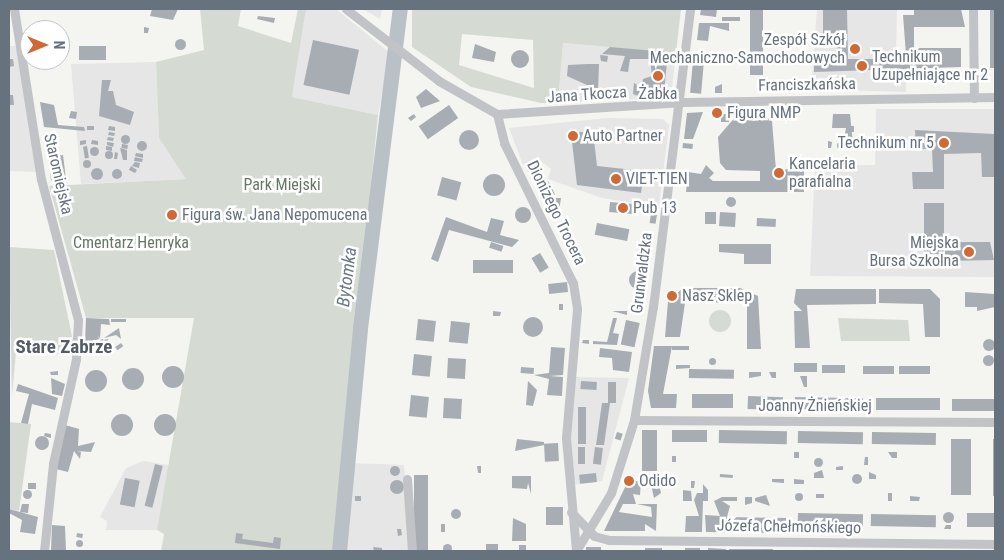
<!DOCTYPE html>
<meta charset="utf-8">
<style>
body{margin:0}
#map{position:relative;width:1004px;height:560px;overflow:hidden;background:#f4f5f1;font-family:"Roboto Condensed",sans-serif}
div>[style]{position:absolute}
.built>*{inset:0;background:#e5e6e5}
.green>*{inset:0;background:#d5dbd3}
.round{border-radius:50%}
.river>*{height:15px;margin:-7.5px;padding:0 7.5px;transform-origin:7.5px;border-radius:7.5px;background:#b9c1c6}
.building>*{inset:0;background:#a7adb3;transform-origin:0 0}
.minor>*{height:9px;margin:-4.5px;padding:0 4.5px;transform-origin:4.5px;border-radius:4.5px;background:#c1c3c6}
.dots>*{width:14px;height:14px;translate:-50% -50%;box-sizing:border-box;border:2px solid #fff;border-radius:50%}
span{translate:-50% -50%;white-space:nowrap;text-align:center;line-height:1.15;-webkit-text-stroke:5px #fff;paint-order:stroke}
.poi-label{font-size:16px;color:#67727f}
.right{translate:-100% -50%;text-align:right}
.left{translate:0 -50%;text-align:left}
.street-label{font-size:16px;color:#67727f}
.park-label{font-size:16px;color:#677765}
.water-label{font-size:18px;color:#687983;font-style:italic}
.quarter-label{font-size:19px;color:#545c65;font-weight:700}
.frame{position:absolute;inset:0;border:10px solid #67727f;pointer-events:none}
.north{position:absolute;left:20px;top:20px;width:50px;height:50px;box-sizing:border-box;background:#fff;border:1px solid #c2c7cc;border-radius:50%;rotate:90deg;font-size:14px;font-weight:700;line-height:20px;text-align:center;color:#67727f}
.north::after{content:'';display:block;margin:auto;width:18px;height:22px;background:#d16935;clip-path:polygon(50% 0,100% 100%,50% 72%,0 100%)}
</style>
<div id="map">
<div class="built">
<div style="clip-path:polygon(306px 9px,336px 9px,390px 53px,378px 115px,292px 97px)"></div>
<div style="clip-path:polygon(363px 9px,382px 9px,380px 19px)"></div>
<div style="clip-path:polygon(817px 9px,897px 9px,896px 54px,906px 54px,906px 92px,811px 89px)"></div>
<div style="clip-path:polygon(563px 43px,676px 53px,672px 87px,665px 95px,653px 98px,558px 103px)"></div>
<div style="clip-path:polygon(9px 46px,16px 46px,37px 172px,9px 171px)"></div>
<div style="clip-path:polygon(156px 62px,159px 138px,187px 179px,81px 184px,71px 64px)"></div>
<div style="clip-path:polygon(876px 109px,995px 109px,995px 277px,810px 276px,815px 166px,875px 165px)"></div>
<div style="clip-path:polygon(607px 118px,663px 119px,669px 125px,659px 207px,602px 198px,548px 179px,551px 169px,537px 158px,523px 165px,509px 128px)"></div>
<div style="clip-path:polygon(575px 377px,629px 378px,602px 481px,572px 485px,570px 443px)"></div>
<div style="clip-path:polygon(143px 461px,169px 465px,157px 530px,106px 530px,107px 521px,100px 517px,126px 468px)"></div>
<div style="clip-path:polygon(350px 463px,404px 465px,410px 551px,344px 551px)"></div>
</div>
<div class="green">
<div style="clip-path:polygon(200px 9px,241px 9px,238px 26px,291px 43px,298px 9px,306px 9px,292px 97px,378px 115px,335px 551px,161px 551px,164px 534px,157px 530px,194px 318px,86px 318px,49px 186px,186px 179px,159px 138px,156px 62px,204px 50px)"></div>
<div style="clip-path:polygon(evenodd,412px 9px,681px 9px,676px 53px,563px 43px,558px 103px,541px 103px,471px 87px,412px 47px,412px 9px,462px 34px,533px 40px,534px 88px,459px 65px,462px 34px)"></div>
<div style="clip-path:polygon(9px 247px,54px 250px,73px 341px,71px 355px,16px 352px,12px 396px)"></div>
<div class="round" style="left:709px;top:310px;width:22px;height:22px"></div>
<div style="clip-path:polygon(838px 318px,908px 320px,910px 341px,841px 341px)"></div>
<div style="clip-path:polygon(9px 422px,31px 424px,19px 511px,9px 509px)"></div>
</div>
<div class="river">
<div style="left:339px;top:551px;width:224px;rotate:-84.6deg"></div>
<div style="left:360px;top:328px;width:321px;rotate:-82.9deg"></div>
</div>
<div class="building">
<div style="clip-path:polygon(152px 9px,178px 9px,173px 20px,150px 16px)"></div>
<div style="clip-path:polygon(701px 9px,717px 9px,716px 17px,700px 15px)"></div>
<div style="left:750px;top:9px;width:13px;height:66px"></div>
<div style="clip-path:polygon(823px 9px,847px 9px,848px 59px,883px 59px,883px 54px,906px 55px,903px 15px,914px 15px,914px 9px,961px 9px,965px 27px,914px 27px,914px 48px,961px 48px,961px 67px,814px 72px,814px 52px,836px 52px,836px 40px,823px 40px)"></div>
<div style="left:990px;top:9px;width:5px;height:59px"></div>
<div style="clip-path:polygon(258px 16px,275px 18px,274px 23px,257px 19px)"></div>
<div style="left:722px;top:17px;width:18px;height:4px"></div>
<div style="clip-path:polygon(699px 23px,729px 23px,729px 31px,710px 26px,708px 41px,697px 40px)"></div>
<div style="clip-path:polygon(144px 27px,149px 28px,148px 33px,144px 33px)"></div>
<div class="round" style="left:174.5px;top:38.5px;width:11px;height:11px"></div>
<div style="left:313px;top:40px;width:47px;height:46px;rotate:12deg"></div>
<div style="clip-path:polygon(475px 44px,496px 52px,494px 62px,472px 58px)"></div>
<div style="left:79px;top:46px;width:27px;height:14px"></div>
<div style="clip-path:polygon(610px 47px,668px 52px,664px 92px,653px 91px,652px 96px,643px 98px,633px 94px,634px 83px,642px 87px,643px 79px,652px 76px,650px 59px,630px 59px,628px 72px,620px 71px,625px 56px,602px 54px)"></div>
<div class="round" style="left:511px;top:50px;width:18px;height:18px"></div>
<div style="clip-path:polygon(600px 55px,608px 56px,607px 62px,601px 61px)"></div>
<div style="clip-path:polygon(9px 59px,13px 59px,14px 66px,9px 67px)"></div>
<div style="left:693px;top:60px;width:11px;height:33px;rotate:5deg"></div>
<div style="clip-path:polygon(588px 64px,599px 64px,598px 90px,567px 76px,568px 65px)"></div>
<div style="clip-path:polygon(102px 80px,111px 80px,108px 91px,113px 91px,116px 105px,134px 112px,130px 125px,99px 116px)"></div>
<div style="clip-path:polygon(722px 84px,722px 93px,715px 93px,715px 87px)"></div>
<div style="clip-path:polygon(426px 89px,440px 101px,421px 108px,416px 97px)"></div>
<div style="clip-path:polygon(9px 95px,13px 95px,14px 105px,9px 105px)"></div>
<div style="clip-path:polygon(40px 102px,54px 105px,58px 125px,84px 127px,85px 131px,44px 127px)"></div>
<div style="left:449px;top:105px;width:16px;height:37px;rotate:55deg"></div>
<div style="clip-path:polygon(71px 111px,77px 112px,76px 119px,69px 118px)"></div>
<div style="clip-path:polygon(703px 112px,693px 139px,684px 139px,687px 113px)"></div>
<div style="clip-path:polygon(760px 113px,772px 121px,776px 170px,804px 168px,804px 192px,686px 192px,688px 172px,701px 174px,706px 165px,714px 173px,709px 178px,713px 181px,760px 181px,760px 171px,726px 170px,720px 163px,718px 137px,737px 115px)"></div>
<div style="clip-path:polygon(414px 114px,416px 117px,411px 121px,408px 118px)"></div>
<div style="left:721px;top:114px;width:8px;height:8px"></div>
<div style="clip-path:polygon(833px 114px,850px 114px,853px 144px,843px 144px,846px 128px,832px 128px)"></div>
<div style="left:87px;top:126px;width:7px;height:4px"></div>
<div style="clip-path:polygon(109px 126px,115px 127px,115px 131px,108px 130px)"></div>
<div style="clip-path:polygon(850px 126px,854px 126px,854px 132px,851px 132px)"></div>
<div class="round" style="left:459px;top:130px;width:20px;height:20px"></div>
<div style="clip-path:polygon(915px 130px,994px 134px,994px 177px,982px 177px,981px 153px,944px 154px,944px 189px,913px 189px,912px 172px,933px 172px,932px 149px,916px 149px)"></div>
<div style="clip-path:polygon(593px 131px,597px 166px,644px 171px,641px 193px,577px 185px,571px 133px)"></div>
<div style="clip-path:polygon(109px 132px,115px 133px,114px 136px,108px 135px)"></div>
<div class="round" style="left:120.5px;top:134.5px;width:9px;height:9px"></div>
<div style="clip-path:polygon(108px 137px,114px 138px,113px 141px,107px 140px)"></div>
<div style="left:863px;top:137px;width:12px;height:8px"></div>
<div style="clip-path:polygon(86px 140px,86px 144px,80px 145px,80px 141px)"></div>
<div style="clip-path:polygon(92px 140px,98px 141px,98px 145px,91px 144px)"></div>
<div class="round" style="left:137px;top:141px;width:10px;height:10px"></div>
<div style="clip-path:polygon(828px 141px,832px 142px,831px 148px,828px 148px)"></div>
<div class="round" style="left:836.5px;top:141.5px;width:7px;height:7px"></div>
<div style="clip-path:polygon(107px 142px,114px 143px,113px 147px,107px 145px)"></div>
<div style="left:683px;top:143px;width:10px;height:5px;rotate:6deg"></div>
<div style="left:122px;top:144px;width:6px;height:4px;rotate:9deg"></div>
<div style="left:87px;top:146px;width:12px;height:4px;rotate:81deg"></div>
<div style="clip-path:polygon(106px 146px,112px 147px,112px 151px,106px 150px)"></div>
<div class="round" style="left:89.5px;top:146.5px;width:9px;height:9px"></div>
<div style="clip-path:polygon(120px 148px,127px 150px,127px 160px,123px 160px)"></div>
<div class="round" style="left:105px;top:151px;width:8px;height:8px"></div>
<div style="clip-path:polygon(115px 152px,118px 153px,117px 159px,114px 159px)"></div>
<div style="clip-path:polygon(136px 153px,143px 154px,143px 158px,135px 156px)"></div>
<div style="left:63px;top:155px;width:24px;height:15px;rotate:83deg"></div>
<div style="clip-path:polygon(135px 157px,143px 159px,142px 162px,134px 161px)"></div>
<div class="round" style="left:83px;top:160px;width:8px;height:8px"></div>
<div style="clip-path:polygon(135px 162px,140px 163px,139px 168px,132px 166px)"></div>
<div style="left:531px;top:162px;width:7px;height:7px;rotate:63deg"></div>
<div style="clip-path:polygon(131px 166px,137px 170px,135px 173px,129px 170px)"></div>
<div class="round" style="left:91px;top:168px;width:12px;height:12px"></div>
<div class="round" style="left:112px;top:169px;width:10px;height:10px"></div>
<div class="round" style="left:483px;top:174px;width:22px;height:22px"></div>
<div style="left:442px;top:177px;width:20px;height:19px;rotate:15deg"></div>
<div style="left:548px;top:181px;width:15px;height:12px;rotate:62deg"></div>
<div class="round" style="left:726px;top:197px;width:10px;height:10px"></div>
<div style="clip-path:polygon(554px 198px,561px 198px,559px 211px,551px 210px)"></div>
<div style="left:610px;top:202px;width:24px;height:10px;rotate:5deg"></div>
<div style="clip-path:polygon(924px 203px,944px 203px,944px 242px,990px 242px,994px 260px,944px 261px,944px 254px,924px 254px)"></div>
<div class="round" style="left:515px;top:207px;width:16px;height:16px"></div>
<div style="left:705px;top:212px;width:11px;height:12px"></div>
<div style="left:720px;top:212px;width:16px;height:14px;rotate:4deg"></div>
<div style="left:651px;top:214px;width:6px;height:9px;rotate:9deg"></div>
<div style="clip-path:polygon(446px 217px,487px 232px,491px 218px,504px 221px,500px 235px,519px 240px,512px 247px,449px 230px,438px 262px,431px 259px)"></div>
<div style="left:757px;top:218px;width:19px;height:8px;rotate:3deg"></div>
<div style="left:597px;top:223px;width:33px;height:12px;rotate:11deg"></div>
<div style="left:491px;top:242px;width:13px;height:6px;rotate:18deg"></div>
<div style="clip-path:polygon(719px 244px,771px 244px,771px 264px,744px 264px,744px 254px,719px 252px)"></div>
<div style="left:540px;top:253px;width:17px;height:10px;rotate:59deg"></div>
<div style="left:473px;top:260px;width:40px;height:13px"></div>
<div class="round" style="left:629px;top:271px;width:18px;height:18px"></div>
<div style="left:567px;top:282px;width:10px;height:19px;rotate:84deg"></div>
<div style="clip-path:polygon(683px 288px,740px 288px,758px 296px,761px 349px,747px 349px,747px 302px,685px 303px,680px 337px,665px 337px,668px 301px)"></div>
<div style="clip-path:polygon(796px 289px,876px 289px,876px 304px,807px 305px,810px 348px,795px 348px,794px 311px,802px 311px,794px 303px)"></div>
<div style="clip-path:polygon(879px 289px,930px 289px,940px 299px,940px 337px,925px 337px,923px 304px,879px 303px)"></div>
<div style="clip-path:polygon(965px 292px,995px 294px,995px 307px,977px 311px,977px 307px,965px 307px)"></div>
<div style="left:559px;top:304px;width:4px;height:6px"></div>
<div style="clip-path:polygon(493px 311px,501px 312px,500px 316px,493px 316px)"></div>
<div style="clip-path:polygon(612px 311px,627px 311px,627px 315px)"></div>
<div class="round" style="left:523px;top:317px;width:20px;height:20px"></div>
<div style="clip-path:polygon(86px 318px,109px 319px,110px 325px,101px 324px,100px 339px,98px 335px,99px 339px,85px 343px)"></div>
<div style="clip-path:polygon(613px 318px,617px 318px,613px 333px,619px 334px,617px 345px,593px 344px,593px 341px,607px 342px)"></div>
<div style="left:111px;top:319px;width:15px;height:3px"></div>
<div style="left:418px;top:319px;width:18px;height:21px;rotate:6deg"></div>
<div style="left:626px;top:320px;width:14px;height:25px;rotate:12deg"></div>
<div style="left:451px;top:321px;width:19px;height:21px;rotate:6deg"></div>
<div style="clip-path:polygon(119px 328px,121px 339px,116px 335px,104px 338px)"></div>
<div style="clip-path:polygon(103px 339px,105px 346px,101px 347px,100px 340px)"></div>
<div style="clip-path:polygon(108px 339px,109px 345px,106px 346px,104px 340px)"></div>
<div class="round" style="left:983px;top:339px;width:12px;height:12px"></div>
<div style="clip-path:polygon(583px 340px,589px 340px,589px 344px,582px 343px)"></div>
<div class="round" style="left:92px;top:341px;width:8px;height:8px"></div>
<div style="clip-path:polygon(90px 343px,90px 350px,87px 350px,86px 344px)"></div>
<div style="left:121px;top:343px;width:4px;height:7px;rotate:56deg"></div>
<div style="clip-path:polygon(654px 346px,672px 346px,663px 394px,677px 394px,676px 408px,651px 408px,648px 391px)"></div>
<div style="left:672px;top:346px;width:17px;height:4px"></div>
<div style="clip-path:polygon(551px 347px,565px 348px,563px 375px,549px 376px,563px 377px,562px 396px,547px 395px,549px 379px,534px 375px,549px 373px)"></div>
<div style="clip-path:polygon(600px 348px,632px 352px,629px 372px,613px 370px,612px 358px,599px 357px)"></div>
<div style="left:414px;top:354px;width:18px;height:21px;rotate:6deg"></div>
<div class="round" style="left:982.5px;top:354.5px;width:11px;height:11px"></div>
<div class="round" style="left:708.5px;top:357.5px;width:7px;height:7px"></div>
<div style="left:448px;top:358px;width:18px;height:20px;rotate:3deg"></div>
<div style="left:794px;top:363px;width:23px;height:9px"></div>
<div style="clip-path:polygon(676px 365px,690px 365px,690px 368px,676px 369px)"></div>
<div style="left:822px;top:365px;width:23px;height:8px"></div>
<div class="round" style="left:162px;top:366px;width:22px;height:22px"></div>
<div style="left:863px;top:366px;width:31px;height:8px"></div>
<div style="left:899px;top:366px;width:31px;height:8px"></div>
<div style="left:521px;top:367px;width:13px;height:6px;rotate:4deg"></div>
<div class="round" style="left:122px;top:368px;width:22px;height:22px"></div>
<div style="left:689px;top:369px;width:45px;height:9px;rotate:1deg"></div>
<div class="round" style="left:85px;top:370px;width:22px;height:22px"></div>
<div style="clip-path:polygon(58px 371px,58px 375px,51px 375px,50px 372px)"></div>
<div style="clip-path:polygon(749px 372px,761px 372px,761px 376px,749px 378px)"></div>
<div style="clip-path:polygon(769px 372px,776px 372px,776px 378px,772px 378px)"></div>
<div style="clip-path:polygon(800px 376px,807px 376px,807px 387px,804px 387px)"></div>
<div style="clip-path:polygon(51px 378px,65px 384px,62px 396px,52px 394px)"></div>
<div style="clip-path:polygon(528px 381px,537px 390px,533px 406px,526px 405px)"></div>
<div style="left:581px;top:381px;width:16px;height:8px;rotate:4deg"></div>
<div style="clip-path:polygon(608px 382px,616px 382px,616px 403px,610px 403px,604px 445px,596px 445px,602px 403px,608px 403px)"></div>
<div style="clip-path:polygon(18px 384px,58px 398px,55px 410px,32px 404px,28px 424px,21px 423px,29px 394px,16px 391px)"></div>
<div style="left:692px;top:394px;width:41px;height:14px"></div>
<div style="left:411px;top:395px;width:18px;height:21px;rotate:6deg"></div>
<div style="left:748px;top:396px;width:35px;height:13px;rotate:2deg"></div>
<div style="left:795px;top:397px;width:68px;height:12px;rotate:1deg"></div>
<div style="left:444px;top:398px;width:18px;height:20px;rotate:3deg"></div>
<div style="left:876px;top:398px;width:64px;height:12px"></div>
<div style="left:952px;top:399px;width:43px;height:12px"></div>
<div style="left:578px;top:407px;width:8px;height:37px"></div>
<div class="round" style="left:111px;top:414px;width:22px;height:22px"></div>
<div class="round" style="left:154px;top:414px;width:22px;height:22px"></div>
<div style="clip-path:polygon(65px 425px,79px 429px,78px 446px,95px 442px,91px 452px,77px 451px,81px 452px,80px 459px,74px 451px,68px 472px,56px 469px)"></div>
<div style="left:642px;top:430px;width:15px;height:41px"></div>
<div style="left:672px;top:430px;width:35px;height:12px"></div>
<div style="left:719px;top:430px;width:68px;height:13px;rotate:1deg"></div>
<div style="left:798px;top:431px;width:65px;height:12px;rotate:1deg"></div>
<div style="left:617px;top:432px;width:6px;height:7px;rotate:18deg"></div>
<div style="left:872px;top:432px;width:64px;height:12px;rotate:1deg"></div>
<div style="clip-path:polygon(45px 433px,51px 434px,51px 438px,44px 436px)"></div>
<div class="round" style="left:35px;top:436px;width:14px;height:14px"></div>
<div style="clip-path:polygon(517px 439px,544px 442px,544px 445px,515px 451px)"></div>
<div style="left:951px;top:439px;width:20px;height:56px"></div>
<div style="left:993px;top:439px;width:2px;height:57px"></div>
<div style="left:558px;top:443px;width:18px;height:14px;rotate:87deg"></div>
<div style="left:578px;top:447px;width:7px;height:17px"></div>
<div style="left:595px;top:447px;width:8px;height:17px;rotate:7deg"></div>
<div style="left:794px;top:452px;width:5px;height:6px"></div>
<div style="clip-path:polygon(888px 452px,897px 452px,897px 458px,892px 458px)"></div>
<div style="left:672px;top:456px;width:4px;height:6px"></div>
<div style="clip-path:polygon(865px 457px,868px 457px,868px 465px,864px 465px)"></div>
<div class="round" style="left:813.5px;top:457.5px;width:9px;height:9px"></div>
<div style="left:155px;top:464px;width:8px;height:43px;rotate:14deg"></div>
<div class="round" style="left:390px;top:466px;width:10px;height:10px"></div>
<div style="clip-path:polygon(477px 466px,481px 466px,481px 473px,478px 473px)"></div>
<div style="clip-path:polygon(843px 466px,843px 470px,836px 470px,836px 467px)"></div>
<div style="clip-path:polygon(822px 470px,824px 478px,814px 478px,814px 473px)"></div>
<div style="clip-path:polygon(869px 472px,876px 475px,876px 479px,869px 479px)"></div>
<div style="left:596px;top:473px;width:9px;height:17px;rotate:84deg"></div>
<div style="left:720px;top:474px;width:13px;height:3px;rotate:4deg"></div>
<div class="round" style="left:852px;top:474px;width:10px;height:10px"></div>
<div style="left:414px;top:475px;width:14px;height:77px"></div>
<div style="clip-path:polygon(512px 476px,531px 476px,531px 494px,528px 483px,527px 489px,512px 488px)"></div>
<div style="clip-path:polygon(657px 477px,661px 493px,654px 498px,650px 480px)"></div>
<div style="left:125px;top:478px;width:15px;height:27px;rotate:11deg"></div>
<div style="clip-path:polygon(772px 479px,784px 479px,784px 483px,772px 482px)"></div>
<div style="clip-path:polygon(794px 479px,804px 480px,804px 484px,794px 484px)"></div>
<div class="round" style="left:390px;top:480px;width:14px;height:14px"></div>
<div style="clip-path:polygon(628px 481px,641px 481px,640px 495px,633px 494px,636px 504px,623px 504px,619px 512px,652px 517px,651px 507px,637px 504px,657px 504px,656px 531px,645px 524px,645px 531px,604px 531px)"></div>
<div style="clip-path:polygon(691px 481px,695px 481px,694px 488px,691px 488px)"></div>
<div style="left:28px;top:483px;width:8px;height:6px"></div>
<div style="clip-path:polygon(703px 484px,708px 490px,708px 501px,703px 501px,702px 532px,685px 532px,686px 516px,699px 516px,694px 500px,697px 493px,703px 493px)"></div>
<div class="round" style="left:22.5px;top:489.5px;width:9px;height:9px"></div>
<div style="clip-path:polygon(683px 490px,691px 491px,692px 501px,683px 501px)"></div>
<div style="left:888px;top:493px;width:4px;height:8px"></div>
<div class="round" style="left:795px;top:493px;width:8px;height:8px"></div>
<div style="left:816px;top:494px;width:8px;height:4px"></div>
<div style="clip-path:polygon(766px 495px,770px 506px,755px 501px,755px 498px)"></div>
<div style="left:355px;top:496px;width:6px;height:5px"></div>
<div style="clip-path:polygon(910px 496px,920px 497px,919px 501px,910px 501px)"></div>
<div style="clip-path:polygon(722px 497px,737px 497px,737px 501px,722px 501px,730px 506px,727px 517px,786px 518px,785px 533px,706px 532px,705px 515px,720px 516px,714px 501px)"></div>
<div style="clip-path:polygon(745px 497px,752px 497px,752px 503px,745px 505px)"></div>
<div style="clip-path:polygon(22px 504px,29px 504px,28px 513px,20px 512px,38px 517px,35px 534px,20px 532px,22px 520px,9px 513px,9px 509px,20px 512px)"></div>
<div style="left:546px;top:507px;width:17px;height:18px"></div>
<div class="round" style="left:451px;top:509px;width:10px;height:10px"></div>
<div class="round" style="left:942.5px;top:511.5px;width:11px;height:11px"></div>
<div style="left:798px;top:513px;width:65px;height:13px;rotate:1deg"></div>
<div style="left:967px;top:513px;width:28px;height:14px"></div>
<div style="left:871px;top:514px;width:65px;height:12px;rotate:1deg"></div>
<div style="clip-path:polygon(513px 518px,526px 524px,526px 541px,512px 541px)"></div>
<div style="left:441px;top:524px;width:4px;height:8px"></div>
<div style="clip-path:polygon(52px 525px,65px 526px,66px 551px,51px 550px)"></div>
<div style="clip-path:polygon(946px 525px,951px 525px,951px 529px,944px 529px)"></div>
<div style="clip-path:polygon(397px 529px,401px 529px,402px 535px,398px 536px)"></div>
<div style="left:77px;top:533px;width:6px;height:4px;rotate:9deg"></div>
<div style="clip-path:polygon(236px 533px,243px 534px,242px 539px,273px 543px,274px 537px,281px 538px,280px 549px,235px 543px)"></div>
<div class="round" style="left:75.5px;top:539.5px;width:7px;height:7px"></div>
<div class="round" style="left:442.5px;top:543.5px;width:9px;height:9px"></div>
<div style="left:486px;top:544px;width:12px;height:7px"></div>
<div style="left:519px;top:545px;width:7px;height:6px"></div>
<div style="clip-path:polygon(373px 547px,382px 548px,382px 551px,374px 551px)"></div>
<div style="left:586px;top:547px;width:15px;height:4px"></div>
<div style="left:645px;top:548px;width:17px;height:3px"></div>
<div style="left:685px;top:548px;width:15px;height:3px"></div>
<div style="clip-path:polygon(708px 548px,726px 549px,726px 551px,708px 551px)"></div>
<div style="left:729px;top:549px;width:44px;height:2px"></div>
</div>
<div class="minor">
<div style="left:14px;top:9px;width:172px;rotate:81deg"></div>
<div style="left:41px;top:179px;width:146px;rotate:75.3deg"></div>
<div style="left:78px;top:320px;width:39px;rotate:93deg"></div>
<div style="left:76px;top:359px;width:107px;rotate:102.4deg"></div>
<div style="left:53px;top:464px;width:87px;rotate:95.9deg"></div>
<div style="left:346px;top:9px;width:118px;rotate:37.7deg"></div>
<div style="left:439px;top:81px;width:67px;rotate:29.6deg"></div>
<div style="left:497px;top:114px;width:30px;rotate:76deg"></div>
<div style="left:504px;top:143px;width:156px;rotate:63.8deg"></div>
<div style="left:573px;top:283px;width:26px;rotate:81deg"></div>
<div style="left:577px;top:309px;width:129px;rotate:94.9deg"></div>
<div style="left:566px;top:438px;width:113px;rotate:84.9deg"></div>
<div style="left:973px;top:9px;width:89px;rotate:89.4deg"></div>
<div style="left:497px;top:114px;width:187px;rotate:-3.7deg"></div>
<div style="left:684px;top:102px;width:311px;rotate:-0.9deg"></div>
<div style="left:634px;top:420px;width:361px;rotate:0.3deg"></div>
<div style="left:407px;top:479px;width:72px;rotate:86deg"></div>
<div style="left:571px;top:512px;width:33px;rotate:46deg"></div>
<div style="left:594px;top:536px;width:16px;rotate:15deg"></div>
<div style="left:609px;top:540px;width:386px;rotate:0.6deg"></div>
<div style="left:576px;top:551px;width:68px;rotate:-58.9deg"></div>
<div style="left:611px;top:493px;width:77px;rotate:-72.5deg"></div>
<div style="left:634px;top:420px;width:115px;rotate:-80.5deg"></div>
<div style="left:653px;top:307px;width:300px;rotate:-82.9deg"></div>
</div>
<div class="dots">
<div style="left:855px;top:49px;background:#d16935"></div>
<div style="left:862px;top:66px;background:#d16935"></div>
<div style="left:658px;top:76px;background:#d16935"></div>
<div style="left:717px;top:113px;background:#d16935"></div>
<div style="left:573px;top:136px;background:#d16935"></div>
<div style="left:944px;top:143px;background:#d16935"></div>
<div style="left:779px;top:173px;background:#d16935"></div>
<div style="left:616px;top:179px;background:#d16935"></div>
<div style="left:623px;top:208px;background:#d16935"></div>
<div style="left:172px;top:215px;background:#d16935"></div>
<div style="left:969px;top:252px;background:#d16935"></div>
<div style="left:672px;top:296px;background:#d16935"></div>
<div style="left:629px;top:481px;background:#d16935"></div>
</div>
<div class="poi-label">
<span class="right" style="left:845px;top:49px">Zespół Szkół<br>Mechaniczno-Samochodowych</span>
<span class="left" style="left:872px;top:66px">Technikum<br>Uzupełniające nr 2</span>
<span style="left:658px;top:94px">Żabka</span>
<span class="left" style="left:727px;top:113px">Figura NMP</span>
<span class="left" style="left:583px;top:136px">Auto Partner</span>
<span class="right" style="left:934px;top:143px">Technikum nr 5</span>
<span class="left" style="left:789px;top:173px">Kancelaria<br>parafialna</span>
<span class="left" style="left:626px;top:179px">VIET-TIEN</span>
<span class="left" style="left:633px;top:208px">Pub 13</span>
<span class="left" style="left:182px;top:215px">Figura św. Jana Nepomucena</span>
<span class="right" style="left:959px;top:252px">Miejska<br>Bursa Szkolna</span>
<span class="left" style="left:682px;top:296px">Nasz Sklep</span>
<span class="left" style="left:639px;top:481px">Odido</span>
</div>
<div class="street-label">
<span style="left:807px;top:85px;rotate:-1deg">Franciszkańska</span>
<span style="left:587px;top:95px;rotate:-4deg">Jana Tkocza</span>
<span style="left:58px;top:174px;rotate:77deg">Staromiejska</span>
<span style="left:556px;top:213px;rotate:64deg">Dionizego Trocera</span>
<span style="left:642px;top:273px;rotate:-83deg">Grunwaldzka</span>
<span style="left:815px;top:406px">Joanny Żnieńskiej</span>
<span style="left:789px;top:527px;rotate:1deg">Józefa Chełmońskiego</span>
</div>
<div class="park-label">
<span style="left:282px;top:185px">Park Miejski</span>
<span style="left:131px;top:243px">Cmentarz Henryka</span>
</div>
<div class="water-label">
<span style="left:347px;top:277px;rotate:-83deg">Bytomka</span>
</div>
<div class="quarter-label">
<span style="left:64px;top:347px">Stare Zabrze</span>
</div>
<div class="frame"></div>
<div class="north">N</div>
</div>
